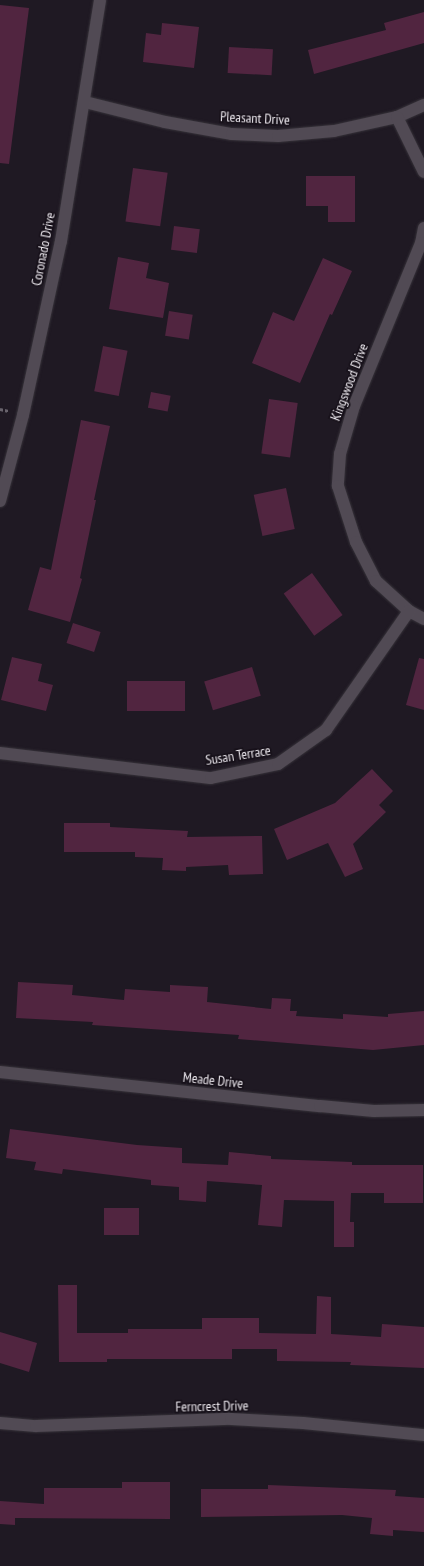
<!DOCTYPE html>
<style>
body{margin:0}
#map{position:relative;width:424px;height:1566px;overflow:hidden;background:#1f1923;font-family:"PT Sans Narrow",sans-serif}
div>[style]{position:absolute}
.building>*{inset:0;background:#512540;transform-origin:0 0}
.path>*{height:2.5px;margin-top:-1.25px;transform-origin:0;background:repeating-linear-gradient(90deg,#68636c 0 3px,transparent 0 5px)}
.roads{filter:drop-shadow(0 0 1px #37333a) drop-shadow(0 0 1px #37333a)}
.minor>*{height:12px;margin:-6px;padding:0 6px;transform-origin:6px;border-radius:6px;background:#514a54}
span{translate:-50% -50%;white-space:nowrap;text-align:center;line-height:1.15;-webkit-text-stroke:3.5px #161019;paint-order:stroke}
.street-label{font-size:14px;color:#eeeaf0}
</style>
<div id="map">
<div class="building">
<div style="clip-path:polygon(0 5px,29px 8px,9px 164px,0 163px)"></div>
<div style="clip-path:polygon(424px 12px,424px 43px,314px 74px,308px 50px,386px 30px,384px 23px)"></div>
<div style="clip-path:polygon(162px 23px,199px 27px,194px 68px,143px 62px,146px 33px,161px 35px)"></div>
<div style="left:229px;top:47px;width:44px;height:26px;rotate:3deg"></div>
<div style="left:133px;top:168px;width:35px;height:54px;rotate:8deg"></div>
<div style="clip-path:polygon(306px 176px,355px 176px,355px 222px,328px 222px,328px 206px,306px 206px)"></div>
<div style="left:174px;top:226px;width:26px;height:24px;rotate:7deg"></div>
<div style="clip-path:polygon(118px 257px,149px 263px,146px 278px,169px 283px,163px 318px,109px 309px)"></div>
<div style="clip-path:polygon(323px 258px,352px 271px,332px 315px,330px 314px,300px 383px,252px 363px,273px 312px,294px 321px)"></div>
<div style="left:169px;top:311px;width:24px;height:25px;rotate:9deg"></div>
<div style="left:103px;top:346px;width:25px;height:46px;rotate:11deg"></div>
<div style="left:151px;top:392px;width:20px;height:16px;rotate:11deg"></div>
<div style="left:269px;top:399px;width:29px;height:55px;rotate:8deg"></div>
<div style="clip-path:polygon(81px 420px,110px 426px,94px 500px,96px 500px,80px 578px,82px 579px,70px 622px,28px 610px,40px 567px,51px 570px)"></div>
<div style="left:286px;top:488px;width:42px;height:33px;rotate:78deg"></div>
<div style="left:312px;top:573px;width:52px;height:35px;rotate:54deg"></div>
<div style="left:73px;top:623px;width:29px;height:21px;rotate:18deg"></div>
<div style="clip-path:polygon(12px 657px,42px 664px,38px 681px,53px 685px,46px 711px,1px 700px)"></div>
<div style="clip-path:polygon(419px 658px,424px 659px,424px 710px,406px 705px)"></div>
<div style="left:252px;top:667px;width:30px;height:50px;rotate:73deg"></div>
<div style="left:127px;top:681px;width:58px;height:30px"></div>
<div style="clip-path:polygon(372px 769px,393px 791px,379px 805px,386px 812px,353px 844px,363px 869px,345px 877px,328px 843px,287px 860px,274px 829px,335px 803px)"></div>
<div style="clip-path:polygon(64px 823px,110px 823px,110px 827px,188px 831px,187px 837px,262px 836px,263px 874px,229px 875px,228px 865px,186px 867px,186px 871px,162px 870px,163px 858px,135px 857px,135px 852px,64px 852px)"></div>
<div style="clip-path:polygon(18px 982px,73px 985px,72px 995px,124px 1000px,125px 989px,170px 992px,170px 985px,208px 987px,207px 1002px,271px 1009px,272px 998px,291px 999px,290px 1011px,297px 1011px,296px 1016px,343px 1019px,343px 1014px,388px 1017px,388px 1014px,424px 1011px,424px 1045px,373px 1050px,238px 1039px,239px 1035px,92px 1025px,93px 1022px,16px 1018px)"></div>
<div style="clip-path:polygon(10px 1129px,137px 1145px,182px 1148px,182px 1163px,228px 1165px,229px 1152px,271px 1156px,271px 1159px,352px 1162px,352px 1165px,423px 1165px,423px 1203px,384px 1203px,384px 1193px,351px 1193px,350px 1222px,354px 1222px,354px 1247px,334px 1247px,334px 1201px,284px 1200px,282px 1227px,258px 1225px,262px 1185px,207px 1181px,206px 1202px,179px 1200px,179px 1187px,151px 1185px,151px 1180px,63px 1169px,62px 1174px,34px 1170px,36px 1162px,6px 1158px)"></div>
<div style="left:104px;top:1208px;width:35px;height:27px"></div>
<div style="clip-path:polygon(58px 1285px,77px 1285px,77px 1333px,128px 1333px,128px 1329px,202px 1329px,202px 1318px,259px 1318px,259px 1333px,316px 1334px,317px 1296px,331px 1297px,331px 1334px,381px 1337px,382px 1324px,424px 1327px,424px 1368px,350px 1365px,351px 1362px,277px 1361px,277px 1349px,232px 1349px,232px 1359px,107px 1359px,107px 1362px,59px 1362px)"></div>
<div style="clip-path:polygon(0 1332px,37px 1343px,29px 1372px,0 1363px)"></div>
<div style="clip-path:polygon(122px 1482px,170px 1482px,170px 1519px,15px 1518px,15px 1525px,0 1524px,0 1501px,44px 1504px,44px 1488px,122px 1488px)"></div>
<div style="clip-path:polygon(268px 1485px,396px 1490px,395px 1496px,424px 1498px,424px 1532px,393px 1530px,393px 1536px,370px 1534px,372px 1518px,342px 1515px,201px 1517px,201px 1489px,268px 1489px)"></div>
</div>
<div class="path">
<div style="left:0;top:409px;width:9px;rotate:13deg"></div>
</div>
<div class="roads">
<div class="minor">
<div style="left:85px;top:102px;width:82px;rotate:14deg"></div>
<div style="left:165px;top:122px;width:68px;rotate:10.2deg"></div>
<div style="left:232px;top:134px;width:46px;rotate:2.5deg"></div>
<div style="left:278px;top:136px;width:56px;rotate:-5.1deg"></div>
<div style="left:334px;top:131px;width:65px;rotate:-12.5deg"></div>
<div style="left:397px;top:117px;width:30px;rotate:-24deg"></div>
<div style="left:397px;top:117px;width:61px;rotate:63.9deg"></div>
<div style="left:424px;top:228px;width:15px;rotate:101deg"></div>
<div style="left:421px;top:243px;width:176px;rotate:112.3deg"></div>
<div style="left:354px;top:406px;width:50px;rotate:106.3deg"></div>
<div style="left:340px;top:454px;width:32px;rotate:94deg"></div>
<div style="left:338px;top:486px;width:59px;rotate:72.2deg"></div>
<div style="left:356px;top:542px;width:44px;rotate:62.9deg"></div>
<div style="left:376px;top:581px;width:45px;rotate:42.3deg"></div>
<div style="left:409px;top:611px;width:17px;rotate:28deg"></div>
<div style="left:0;top:501px;width:89px;rotate:-75deg"></div>
<div style="left:23px;top:415px;width:178px;rotate:-77.7deg"></div>
<div style="left:61px;top:241px;width:244px;rotate:-80.8deg"></div>
<div style="left:0;top:753px;width:212px;rotate:6.8deg"></div>
<div style="left:211px;top:778px;width:68px;rotate:-11.8deg"></div>
<div style="left:278px;top:764px;width:59px;rotate:-35.3deg"></div>
<div style="left:326px;top:730px;width:145px;rotate:-55.1deg"></div>
<div style="left:0;top:1072px;width:322px;rotate:6.1deg"></div>
<div style="left:320px;top:1106px;width:54px;rotate:5.3deg"></div>
<div style="left:374px;top:1111px;width:50px;rotate:-1.1deg"></div>
<div style="left:0;top:1423px;width:36px;rotate:5deg"></div>
<div style="left:36px;top:1426px;width:195px;rotate:-2.1deg"></div>
<div style="left:231px;top:1419px;width:72px;rotate:3.2deg"></div>
<div style="left:303px;top:1423px;width:122px;rotate:5.7deg"></div>
</div>
</div>
<div class="street-label">
<span style="left:255px;top:118px;rotate:3deg">Pleasant Drive</span>
<span style="left:43px;top:249px;rotate:-79deg">Coronado Drive</span>
<span style="left:349px;top:382px;rotate:-69deg">Kingswood Drive</span>
<span style="left:238px;top:755px;rotate:-9deg">Susan Terrace</span>
<span style="left:213px;top:1080px;rotate:6deg">Meade Drive</span>
<span style="left:212px;top:1406px;rotate:-1deg">Ferncrest Drive</span>
</div>
</div>
